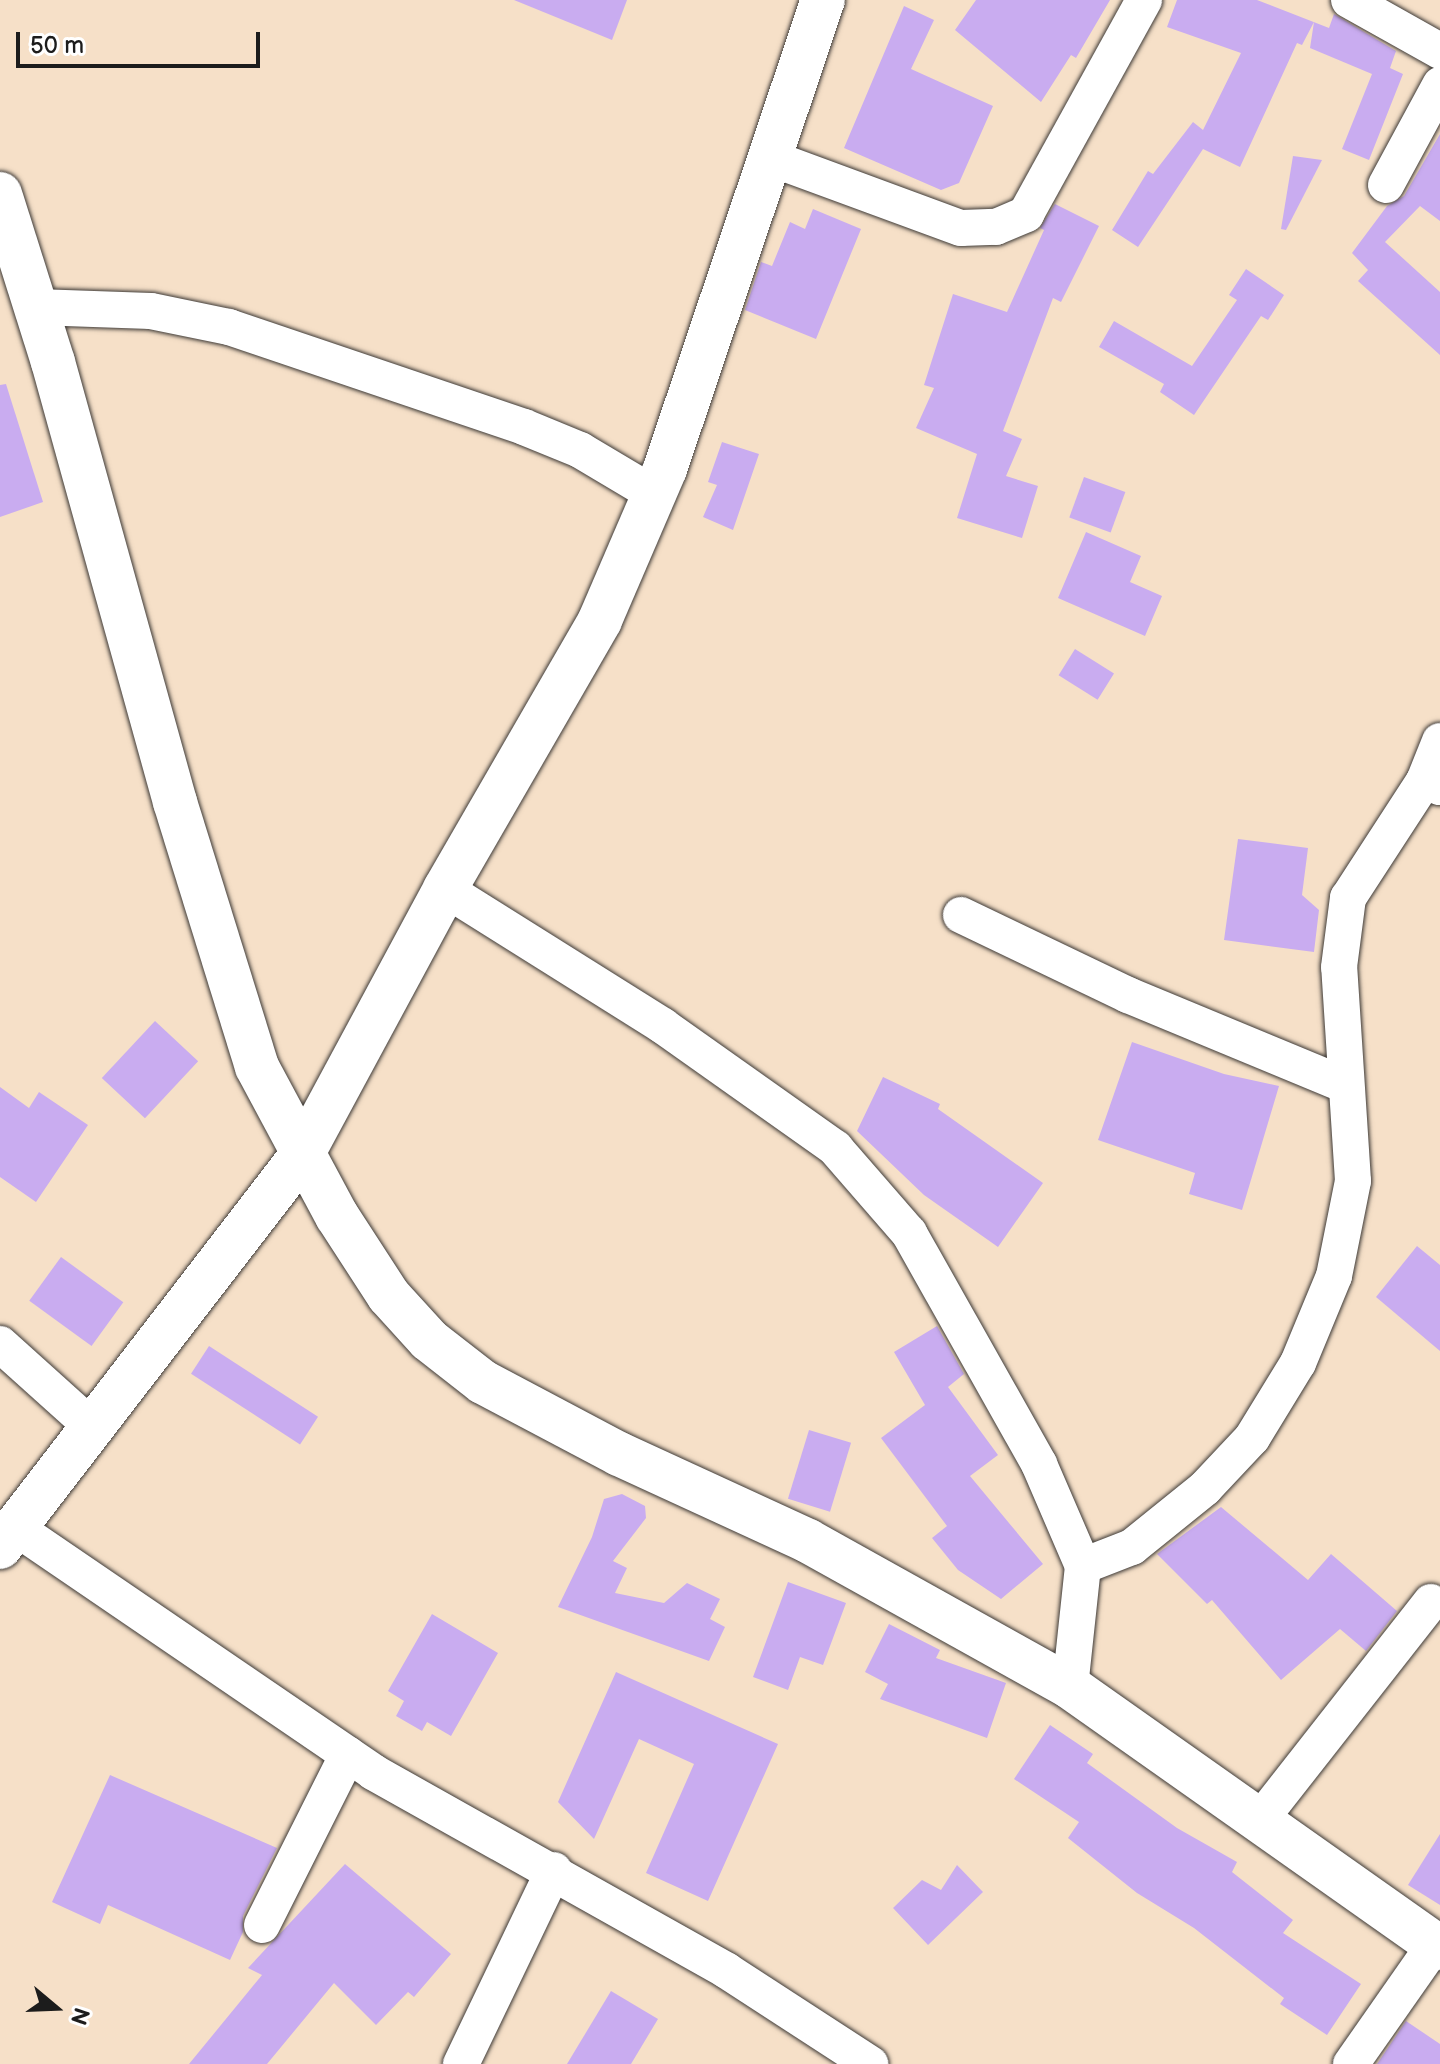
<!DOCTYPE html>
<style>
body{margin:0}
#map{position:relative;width:1440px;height:2064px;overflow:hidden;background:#f6e0c8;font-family:"Balsamiq Sans",sans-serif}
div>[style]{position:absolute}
.building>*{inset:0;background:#c9acf0;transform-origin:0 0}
.roads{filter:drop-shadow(0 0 2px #3d3936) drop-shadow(0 0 2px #3d3936)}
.minor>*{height:36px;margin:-18px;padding:0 18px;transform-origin:18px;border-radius:18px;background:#fff}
.tertiary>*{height:44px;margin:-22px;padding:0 22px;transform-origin:22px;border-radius:22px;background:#fff}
span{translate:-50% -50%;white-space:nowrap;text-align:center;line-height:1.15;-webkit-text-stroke:6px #fff;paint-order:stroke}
.north{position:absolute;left:16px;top:1968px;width:80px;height:80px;-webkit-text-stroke:6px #fff;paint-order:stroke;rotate:109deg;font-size:22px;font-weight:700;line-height:32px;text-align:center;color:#1c1c1c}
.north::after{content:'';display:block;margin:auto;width:28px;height:36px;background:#1c1c1c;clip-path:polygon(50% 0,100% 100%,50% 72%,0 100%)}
.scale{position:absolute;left:16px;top:32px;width:244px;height:36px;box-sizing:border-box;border:4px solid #1c1c1c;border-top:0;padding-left:10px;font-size:24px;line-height:28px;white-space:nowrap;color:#1c1c1c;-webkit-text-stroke:6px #fff;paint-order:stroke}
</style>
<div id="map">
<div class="building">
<div style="clip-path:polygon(514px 0,627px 0,612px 40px)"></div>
<div style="clip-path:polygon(976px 0,1110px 0,1076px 58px,1071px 55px,1041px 102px,955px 30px)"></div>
<div style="clip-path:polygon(1177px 0,1257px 0,1329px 28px,1334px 14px,1396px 51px,1390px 68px,1403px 74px,1369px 160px,1342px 149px,1372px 74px,1310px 48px,1314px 22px,1302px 45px,1297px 43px,1240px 167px,1203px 149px,1138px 247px,1112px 230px,1148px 171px,1153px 174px,1193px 122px,1203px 130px,1241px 53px,1167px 27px)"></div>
<div style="clip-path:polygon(904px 6px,934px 20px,911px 69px,993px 106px,959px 183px,941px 190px,844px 148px)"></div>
<div style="clip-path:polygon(1440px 134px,1440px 221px,1420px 206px,1385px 242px,1440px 292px,1440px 355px,1358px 281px,1368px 270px,1352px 253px,1387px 206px,1404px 196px)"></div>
<div style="clip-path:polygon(1293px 156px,1322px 160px,1286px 230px,1281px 229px)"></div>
<div style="clip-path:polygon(1055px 204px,1099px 226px,1061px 302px,1053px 298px,1003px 431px,1022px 439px,1006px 476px,1038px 486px,1022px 538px,957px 518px,977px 454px,916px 428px,934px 388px,924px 385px,953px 294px,1007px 312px,1044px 230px,1040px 228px)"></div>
<div style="clip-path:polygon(813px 209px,861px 229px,816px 339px,745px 310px,761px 262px,772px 266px,790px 222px,805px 229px)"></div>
<div style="clip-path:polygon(1246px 269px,1284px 295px,1268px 320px,1261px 316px,1194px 415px,1160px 392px,1164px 384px,1099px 347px,1114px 321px,1192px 366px,1237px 300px,1229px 295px)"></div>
<div style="clip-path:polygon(6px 384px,43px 502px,0 517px,0 385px)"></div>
<div style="clip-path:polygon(722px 442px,759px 454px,733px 530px,703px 517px,717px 485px,708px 482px)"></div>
<div style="left:1084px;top:477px;width:44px;height:43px;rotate:20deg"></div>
<div style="clip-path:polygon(1086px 532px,1141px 556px,1130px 582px,1162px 596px,1145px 636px,1058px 598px)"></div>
<div style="left:1075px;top:649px;width:46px;height:31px;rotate:32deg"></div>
<div style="clip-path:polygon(1238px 839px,1308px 848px,1302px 895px,1319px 910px,1314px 952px,1224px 940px)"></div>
<div style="left:155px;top:1021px;width:59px;height:78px;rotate:43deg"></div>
<div style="clip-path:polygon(1132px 1042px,1224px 1074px,1279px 1086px,1242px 1210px,1189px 1194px,1195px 1173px,1098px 1140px)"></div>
<div style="clip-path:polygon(883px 1077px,940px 1104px,938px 1109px,1043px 1183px,998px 1247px,924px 1195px,857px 1131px)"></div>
<div style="clip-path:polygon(0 1087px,29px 1108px,39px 1092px,88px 1125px,36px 1202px,0 1177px)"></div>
<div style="clip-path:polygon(1417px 1246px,1440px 1265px,1440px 1351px,1376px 1297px)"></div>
<div style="left:61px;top:1257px;width:77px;height:54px;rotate:36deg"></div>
<div style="clip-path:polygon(937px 1326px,964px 1374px,948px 1387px,998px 1455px,970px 1476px,1043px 1564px,1001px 1599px,958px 1570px,932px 1538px,947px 1526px,881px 1438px,925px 1405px,894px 1352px)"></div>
<div style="left:209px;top:1346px;width:130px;height:33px;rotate:33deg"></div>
<div style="left:809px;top:1430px;width:44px;height:72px;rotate:17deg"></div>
<div style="clip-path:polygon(622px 1494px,645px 1506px,646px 1518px,613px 1561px,627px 1568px,615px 1593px,664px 1603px,687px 1583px,720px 1599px,710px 1619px,725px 1627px,709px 1661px,558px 1607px,592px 1537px,604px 1499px)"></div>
<div style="clip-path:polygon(1221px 1507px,1308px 1580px,1331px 1554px,1397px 1611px,1366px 1651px,1340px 1629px,1281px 1680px,1212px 1600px,1207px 1604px,1157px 1554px)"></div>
<div style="clip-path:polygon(788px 1582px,846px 1603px,823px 1665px,800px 1657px,788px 1690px,753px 1677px)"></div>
<div style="clip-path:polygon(432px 1614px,498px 1653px,451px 1736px,427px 1722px,422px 1731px,396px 1716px,404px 1701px,388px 1691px)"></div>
<div style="clip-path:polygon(889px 1624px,940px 1650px,936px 1658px,1006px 1683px,987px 1738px,880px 1699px,888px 1684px,865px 1672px)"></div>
<div style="clip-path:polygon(616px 1672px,778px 1744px,708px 1901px,646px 1873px,694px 1764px,639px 1739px,594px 1839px,558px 1802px)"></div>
<div style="clip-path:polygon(1050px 1725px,1093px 1754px,1087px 1763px,1177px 1828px,1237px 1862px,1232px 1872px,1293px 1920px,1283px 1933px,1361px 1984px,1327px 2035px,1280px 2004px,1284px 1998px,1194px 1928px,1137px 1893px,1068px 1838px,1079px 1822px,1014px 1779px)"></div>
<div style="clip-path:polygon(110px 1775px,277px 1848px,243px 1916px,243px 1932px,230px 1960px,108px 1905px,100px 1924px,52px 1902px)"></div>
<div style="clip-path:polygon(1440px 1834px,1440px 1905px,1408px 1885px)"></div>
<div style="clip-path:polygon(345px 1864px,451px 1954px,414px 1997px,408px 1992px,376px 2025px,334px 1983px,267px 2064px,189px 2064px,262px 1975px,248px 1968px)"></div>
<div style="clip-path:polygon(957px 1865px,983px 1892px,928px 1945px,893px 1908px,922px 1880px,941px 1890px)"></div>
<div style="clip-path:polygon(611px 1991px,658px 2019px,631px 2064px,567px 2064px)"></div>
<div style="clip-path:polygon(1406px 2021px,1440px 2044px,1440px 2064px,1377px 2064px)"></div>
</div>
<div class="roads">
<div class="minor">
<div style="left:1349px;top:0;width:104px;rotate:29.3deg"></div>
<div style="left:773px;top:159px;width:200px;rotate:20.2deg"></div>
<div style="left:961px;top:228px;width:35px;rotate:-2deg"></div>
<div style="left:996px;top:227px;width:33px;rotate:-23deg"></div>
<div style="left:1026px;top:214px;width:244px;rotate:-61.1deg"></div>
<div style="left:1386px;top:185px;width:114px;rotate:-61.6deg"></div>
<div style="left:36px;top:307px;width:115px;rotate:2deg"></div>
<div style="left:151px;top:311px;width:80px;rotate:11.6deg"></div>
<div style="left:229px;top:327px;width:311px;rotate:18.7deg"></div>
<div style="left:524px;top:427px;width:61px;rotate:22.3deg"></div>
<div style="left:580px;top:450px;width:86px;rotate:30.7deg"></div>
<div style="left:1424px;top:781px;width:43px;rotate:-68.2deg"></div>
<div style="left:445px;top:889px;width:257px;rotate:32.1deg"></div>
<div style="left:663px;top:1026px;width:211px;rotate:35.3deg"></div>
<div style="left:835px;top:1148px;width:113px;rotate:49deg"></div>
<div style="left:909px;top:1233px;width:265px;rotate:60.6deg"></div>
<div style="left:1039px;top:1464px;width:111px;rotate:66.7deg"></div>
<div style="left:1083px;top:1566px;width:122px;rotate:96.1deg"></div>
<div style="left:961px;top:915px;width:185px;rotate:25.6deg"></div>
<div style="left:1128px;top:995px;width:233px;rotate:22.5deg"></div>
<div style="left:0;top:1344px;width:122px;rotate:42deg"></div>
<div style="left:13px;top:1526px;width:436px;rotate:34.3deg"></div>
<div style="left:373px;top:1772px;width:406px;rotate:29.3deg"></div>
<div style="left:727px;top:1971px;width:171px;rotate:33deg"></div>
<div style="left:1083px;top:1566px;width:53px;rotate:-21.2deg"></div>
<div style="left:1132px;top:1547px;width:94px;rotate:-38.9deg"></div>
<div style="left:1205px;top:1488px;width:69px;rotate:-46.8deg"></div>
<div style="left:1252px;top:1438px;width:88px;rotate:-58.5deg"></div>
<div style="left:1298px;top:1363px;width:94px;rotate:-67.5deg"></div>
<div style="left:1334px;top:1276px;width:97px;rotate:-78.7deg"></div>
<div style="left:1353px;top:1181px;width:214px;rotate:-93.7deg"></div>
<div style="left:1339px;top:967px;width:70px;rotate:-82.6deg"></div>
<div style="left:1348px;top:898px;width:140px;rotate:-57deg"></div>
<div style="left:1424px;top:781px;width:17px;rotate:21deg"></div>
<div style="left:1260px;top:1820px;width:277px;rotate:-51.9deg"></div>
<div style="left:262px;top:1925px;width:191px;rotate:-63.3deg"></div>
<div style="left:461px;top:2064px;width:215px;rotate:-64.4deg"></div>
<div style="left:1351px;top:2064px;width:146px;rotate:-55deg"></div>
</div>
<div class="tertiary">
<div style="left:0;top:194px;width:176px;rotate:72.5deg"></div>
<div style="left:53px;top:362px;width:457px;rotate:74.5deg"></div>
<div style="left:175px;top:802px;width:277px;rotate:72.8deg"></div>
<div style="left:257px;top:1067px;width:169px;rotate:61.8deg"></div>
<div style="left:337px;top:1216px;width:95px;rotate:57deg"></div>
<div style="left:389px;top:1296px;width:59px;rotate:47.7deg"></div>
<div style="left:429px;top:1340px;width:68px;rotate:37.9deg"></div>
<div style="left:483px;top:1382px;width:154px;rotate:27.9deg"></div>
<div style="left:619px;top:1454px;width:208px;rotate:24.7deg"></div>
<div style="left:808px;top:1541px;width:300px;rotate:29.1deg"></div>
<div style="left:1070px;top:1687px;width:453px;rotate:35.2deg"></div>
<div style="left:0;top:1547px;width:497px;rotate:-52.4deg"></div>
<div style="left:303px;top:1153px;width:300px;rotate:-61.7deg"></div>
<div style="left:445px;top:889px;width:310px;rotate:-60deg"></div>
<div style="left:600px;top:620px;width:164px;rotate:-66.7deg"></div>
<div style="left:665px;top:469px;width:495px;rotate:-71.4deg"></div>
</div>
</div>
<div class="north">N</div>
<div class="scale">50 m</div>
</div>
